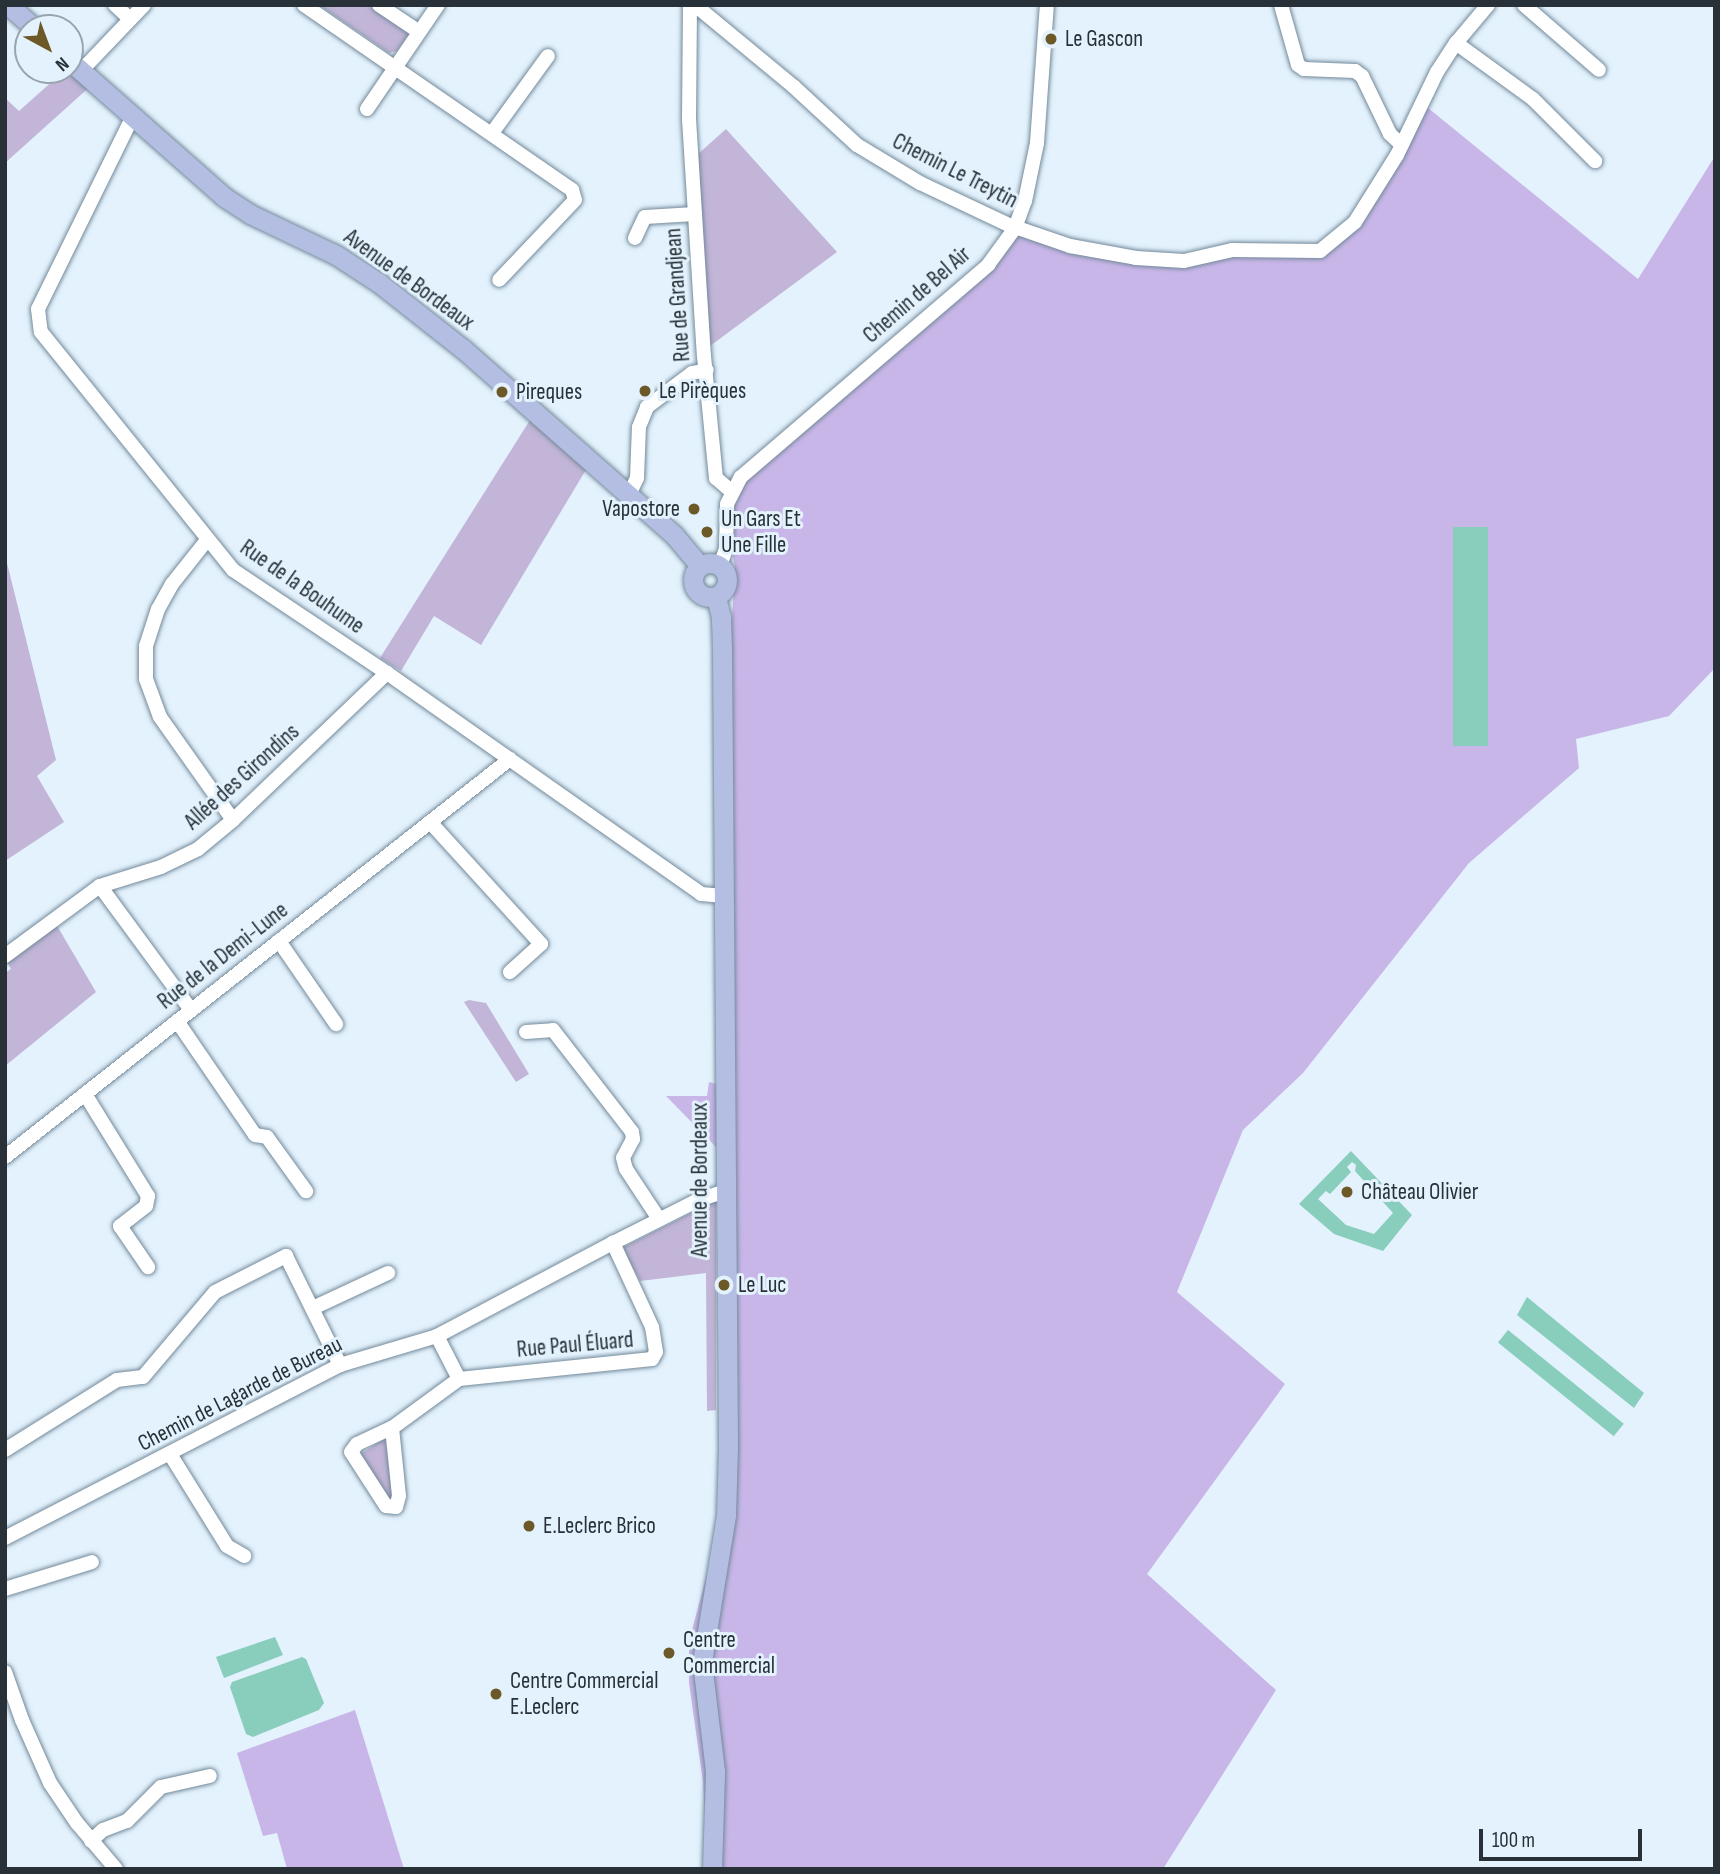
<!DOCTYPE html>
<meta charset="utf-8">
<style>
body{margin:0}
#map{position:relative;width:1720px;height:1874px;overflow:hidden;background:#e3f2fd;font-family:"Sofia Sans Condensed",sans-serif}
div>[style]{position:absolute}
.green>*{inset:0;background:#c2b5d7}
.forest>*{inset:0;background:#c9b6e9}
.water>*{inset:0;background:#89cdbd;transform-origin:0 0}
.roads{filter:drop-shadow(0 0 2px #73899a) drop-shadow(0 0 2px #73899a)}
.minor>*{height:14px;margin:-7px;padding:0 7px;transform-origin:7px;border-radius:7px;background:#fff}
.major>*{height:19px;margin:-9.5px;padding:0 9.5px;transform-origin:9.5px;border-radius:9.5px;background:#b4bee2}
.major>.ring{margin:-9.5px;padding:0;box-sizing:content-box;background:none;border:19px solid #b4bee2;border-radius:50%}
.dots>*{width:19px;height:19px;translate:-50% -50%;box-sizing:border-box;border:4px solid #e3f2fd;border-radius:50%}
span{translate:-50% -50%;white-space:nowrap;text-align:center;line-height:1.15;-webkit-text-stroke:6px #e3f2fd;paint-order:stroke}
.poi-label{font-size:23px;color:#283138}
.left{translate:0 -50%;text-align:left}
.right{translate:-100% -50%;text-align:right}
.street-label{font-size:23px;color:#283138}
.frame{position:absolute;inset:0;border:7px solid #283138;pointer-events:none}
.north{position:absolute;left:14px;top:14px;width:70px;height:70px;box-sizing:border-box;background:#e3f2fd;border:2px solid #98a5ae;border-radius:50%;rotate:139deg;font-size:19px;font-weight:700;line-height:28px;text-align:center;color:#283138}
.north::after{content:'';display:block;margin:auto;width:24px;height:32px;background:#6d5827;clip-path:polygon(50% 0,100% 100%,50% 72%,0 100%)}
.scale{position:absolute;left:1479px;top:1829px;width:163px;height:32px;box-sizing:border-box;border:4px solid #283138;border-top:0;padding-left:9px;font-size:21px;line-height:24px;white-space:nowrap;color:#283138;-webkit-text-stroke:5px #e3f2fd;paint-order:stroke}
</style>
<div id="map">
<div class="green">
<div style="clip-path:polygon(319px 5px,368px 5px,410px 32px,397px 51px,389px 53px)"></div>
<div style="clip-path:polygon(65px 70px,94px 83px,5px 163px,5px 98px,19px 111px)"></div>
<div style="clip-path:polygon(726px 129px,837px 252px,710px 346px,697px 155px)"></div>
<div style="clip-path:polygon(530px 420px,587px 468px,481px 645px,434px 616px,401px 671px,380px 658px)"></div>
<div style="clip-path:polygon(5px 555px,56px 760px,37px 776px,64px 822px,5px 861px)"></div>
<div style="clip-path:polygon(56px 924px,96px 992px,5px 1066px,5px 973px,11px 969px,6px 960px)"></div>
<div style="clip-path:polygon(469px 1000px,486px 1003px,529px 1074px,516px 1082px,464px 1002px)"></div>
<div style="clip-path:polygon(708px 1199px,716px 1203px,716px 1410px,707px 1411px,706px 1273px,640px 1281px,624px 1251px,624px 1247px,705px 1206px)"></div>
<div style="clip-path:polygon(382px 1440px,388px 1442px,394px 1499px,388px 1500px,359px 1455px)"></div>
</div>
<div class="forest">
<div style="clip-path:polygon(1422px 103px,1638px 279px,1715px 156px,1715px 668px,1669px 716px,1576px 739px,1579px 768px,1469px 863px,1303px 1073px,1243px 1130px,1177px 1292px,1285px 1384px,1147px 1574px,1276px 1690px,1163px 1869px,708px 1869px,703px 1782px,689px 1683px,689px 1641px,714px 1548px,720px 1503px,722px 648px,732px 618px,735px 568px,726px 516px,731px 491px,988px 265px,1015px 228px,1136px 258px,1232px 250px,1320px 251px,1355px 222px)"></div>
<div style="clip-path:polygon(709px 1082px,716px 1084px,716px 1147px,666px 1096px,707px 1096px)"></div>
<div style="clip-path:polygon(355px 1710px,404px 1869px,287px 1869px,277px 1833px,263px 1836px,237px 1753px)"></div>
</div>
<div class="water">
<div style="left:1488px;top:527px;width:219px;height:35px;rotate:90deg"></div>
<div style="clip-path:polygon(evenodd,1351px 1151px,1412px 1215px,1383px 1251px,1334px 1234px,1299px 1204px,1351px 1151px,1352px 1162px,1356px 1165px,1355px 1171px,1393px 1213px,1374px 1234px,1346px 1225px,1318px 1199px,1326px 1191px,1330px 1194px,1351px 1172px,1347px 1167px,1352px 1162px)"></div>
<div style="clip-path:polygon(1527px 1297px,1644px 1393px,1634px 1408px,1517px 1315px)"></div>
<div style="left:1508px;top:1330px;width:149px;height:16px;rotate:39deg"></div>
<div style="clip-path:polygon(275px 1637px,283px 1655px,224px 1678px,216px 1657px)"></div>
<div style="clip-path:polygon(302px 1657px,306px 1659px,324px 1703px,319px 1710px,253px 1737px,246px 1734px,230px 1687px,232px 1682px)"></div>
</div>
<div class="roads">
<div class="minor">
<div style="left:115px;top:5px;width:19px;rotate:43deg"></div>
<div style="left:304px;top:5px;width:326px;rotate:34.6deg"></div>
<div style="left:572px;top:190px;width:10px;rotate:73deg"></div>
<div style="left:575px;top:200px;width:110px;rotate:133.5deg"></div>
<div style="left:379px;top:5px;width:47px;rotate:33.7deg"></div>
<div style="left:690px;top:5px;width:114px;rotate:90.5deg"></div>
<div style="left:689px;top:119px;width:237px;rotate:86.4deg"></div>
<div style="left:704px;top:356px;width:123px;rotate:84.4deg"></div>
<div style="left:716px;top:478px;width:20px;rotate:41deg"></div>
<div style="left:695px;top:5px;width:127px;rotate:39.6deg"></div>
<div style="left:793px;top:86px;width:87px;rotate:42.7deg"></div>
<div style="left:857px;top:145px;width:74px;rotate:31.1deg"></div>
<div style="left:920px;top:183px;width:98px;rotate:25.3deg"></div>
<div style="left:1009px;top:225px;width:65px;rotate:19deg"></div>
<div style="left:1070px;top:246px;width:67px;rotate:10.3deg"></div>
<div style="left:1136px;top:258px;width:48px;rotate:3.6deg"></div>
<div style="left:1184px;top:261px;width:49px;rotate:-12.9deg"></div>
<div style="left:1232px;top:250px;width:88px;rotate:0.7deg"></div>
<div style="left:1320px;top:251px;width:45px;rotate:-39.6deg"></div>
<div style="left:1355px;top:222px;width:79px;rotate:-57.9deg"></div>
<div style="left:1397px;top:155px;width:92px;rotate:-64.3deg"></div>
<div style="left:1437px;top:72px;width:35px;rotate:-57deg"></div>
<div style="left:1456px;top:43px;width:50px;rotate:-49.9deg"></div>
<div style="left:1281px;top:5px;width:62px;rotate:74.2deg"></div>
<div style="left:1298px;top:65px;width:7px;rotate:34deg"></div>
<div style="left:1304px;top:69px;width:51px;rotate:2.2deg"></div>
<div style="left:1355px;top:71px;width:9px;rotate:36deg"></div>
<div style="left:1362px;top:76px;width:64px;rotate:64.2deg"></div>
<div style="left:1390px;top:134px;width:16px;rotate:43deg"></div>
<div style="left:1524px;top:5px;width:99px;rotate:40.9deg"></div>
<div style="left:1456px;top:43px;width:95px;rotate:36deg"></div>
<div style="left:1533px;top:99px;width:88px;rotate:45deg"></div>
<div style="left:81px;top:71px;width:91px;rotate:-46.3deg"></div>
<div style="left:367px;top:109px;width:126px;rotate:-55.7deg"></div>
<div style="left:133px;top:116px;width:215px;rotate:116.2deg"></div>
<div style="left:38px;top:309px;width:23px;rotate:83deg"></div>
<div style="left:41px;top:332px;width:306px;rotate:51.1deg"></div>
<div style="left:233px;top:570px;width:185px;rotate:33.8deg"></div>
<div style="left:387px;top:673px;width:384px;rotate:35.1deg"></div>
<div style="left:701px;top:894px;width:23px;rotate:5deg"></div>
<div style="left:492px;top:133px;width:95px;rotate:-54deg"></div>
<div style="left:635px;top:238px;width:23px;rotate:-65deg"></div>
<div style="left:645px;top:217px;width:50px;rotate:-3.4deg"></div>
<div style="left:629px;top:495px;width:19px;rotate:-65deg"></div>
<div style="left:637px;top:478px;width:51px;rotate:-87.8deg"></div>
<div style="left:639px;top:427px;width:22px;rotate:-68deg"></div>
<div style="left:647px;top:407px;width:56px;rotate:-37.1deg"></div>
<div style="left:692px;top:373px;width:15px;rotate:-11deg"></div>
<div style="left:207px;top:540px;width:56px;rotate:128.5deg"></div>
<div style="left:172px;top:584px;width:29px;rotate:119deg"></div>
<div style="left:158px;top:609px;width:39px;rotate:108deg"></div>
<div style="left:146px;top:646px;width:33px;rotate:90deg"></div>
<div style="left:146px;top:679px;width:40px;rotate:69.8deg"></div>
<div style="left:160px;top:717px;width:126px;rotate:54.7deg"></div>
<div style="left:720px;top:566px;width:18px;rotate:-71deg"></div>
<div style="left:726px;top:549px;width:45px;rotate:-88.7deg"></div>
<div style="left:727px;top:504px;width:30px;rotate:-63deg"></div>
<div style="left:741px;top:477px;width:326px;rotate:-40.6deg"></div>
<div style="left:988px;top:265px;width:46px;rotate:-53.9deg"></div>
<div style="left:1015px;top:228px;width:29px;rotate:-70deg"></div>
<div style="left:1025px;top:201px;width:59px;rotate:-78.3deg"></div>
<div style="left:1037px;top:143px;width:138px;rotate:-85.9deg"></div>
<div style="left:430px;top:822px;width:165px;rotate:47.7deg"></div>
<div style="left:541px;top:944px;width:42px;rotate:137.9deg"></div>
<div style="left:100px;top:886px;width:154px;rotate:53.7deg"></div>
<div style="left:279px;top:941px;width:101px;rotate:55.5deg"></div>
<div style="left:5px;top:956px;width:118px;rotate:-36.4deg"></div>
<div style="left:100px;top:886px;width:64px;rotate:-17.3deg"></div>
<div style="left:161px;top:867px;width:41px;rotate:-25.9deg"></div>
<div style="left:198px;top:849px;width:45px;rotate:-39.6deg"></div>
<div style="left:233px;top:820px;width:213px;rotate:-43.7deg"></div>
<div style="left:177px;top:1021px;width:138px;rotate:55.6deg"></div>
<div style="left:255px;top:1135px;width:12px;rotate:9deg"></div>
<div style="left:267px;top:1137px;width:67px;rotate:54.2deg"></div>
<div style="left:526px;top:1032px;width:27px;rotate:-4deg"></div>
<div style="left:553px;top:1030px;width:129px;rotate:52.2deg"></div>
<div style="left:632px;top:1132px;width:7px;rotate:82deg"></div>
<div style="left:633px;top:1139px;width:21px;rotate:118deg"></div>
<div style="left:623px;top:1158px;width:11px;rotate:75deg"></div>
<div style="left:626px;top:1169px;width:60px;rotate:56.6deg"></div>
<div style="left:85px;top:1094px;width:120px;rotate:58.3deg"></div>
<div style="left:148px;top:1196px;width:10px;rotate:101deg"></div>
<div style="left:146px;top:1206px;width:33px;rotate:142deg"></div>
<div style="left:120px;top:1226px;width:50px;rotate:55.7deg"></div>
<div style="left:5px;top:1157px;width:643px;rotate:-38.24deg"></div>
<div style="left:313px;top:1308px;width:83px;rotate:-25deg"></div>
<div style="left:437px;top:1336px;width:48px;rotate:62.9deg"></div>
<div style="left:459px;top:1379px;width:194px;rotate:-5.9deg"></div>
<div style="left:652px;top:1359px;width:8px;rotate:-60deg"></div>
<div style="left:656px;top:1352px;width:25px;rotate:-99deg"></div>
<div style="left:652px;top:1327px;width:93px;rotate:-114.9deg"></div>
<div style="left:392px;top:1428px;width:68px;rotate:84.1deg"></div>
<div style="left:399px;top:1496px;width:11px;rotate:105deg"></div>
<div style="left:396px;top:1507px;width:10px;rotate:-174deg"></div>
<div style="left:386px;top:1506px;width:64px;rotate:-122.9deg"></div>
<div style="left:351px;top:1452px;width:10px;rotate:-53deg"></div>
<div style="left:357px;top:1444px;width:38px;rotate:-25deg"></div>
<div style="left:392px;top:1428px;width:83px;rotate:-36.2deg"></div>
<div style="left:5px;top:1450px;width:132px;rotate:-32deg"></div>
<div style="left:117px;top:1380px;width:26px;rotate:-7deg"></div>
<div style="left:143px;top:1377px;width:111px;rotate:-49.7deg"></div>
<div style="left:215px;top:1292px;width:80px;rotate:-26.9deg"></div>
<div style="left:286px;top:1256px;width:122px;rotate:63.6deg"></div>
<div style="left:170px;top:1454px;width:108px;rotate:58.2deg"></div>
<div style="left:227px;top:1546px;width:20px;rotate:30deg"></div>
<div style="left:5px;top:1538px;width:377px;rotate:-27.3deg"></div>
<div style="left:340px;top:1365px;width:101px;rotate:-16.6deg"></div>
<div style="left:437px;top:1336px;width:199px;rotate:-27.9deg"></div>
<div style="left:613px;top:1243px;width:95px;rotate:-26.8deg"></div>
<div style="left:698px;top:1200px;width:28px;rotate:-18deg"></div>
<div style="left:5px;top:1589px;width:91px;rotate:-17.2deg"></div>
<div style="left:5px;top:1672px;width:51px;rotate:70.5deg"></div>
<div style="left:22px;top:1720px;width:69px;rotate:66deg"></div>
<div style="left:50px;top:1783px;width:48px;rotate:56deg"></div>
<div style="left:77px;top:1823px;width:60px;rotate:49.7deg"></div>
<div style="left:91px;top:1841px;width:16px;rotate:-43deg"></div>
<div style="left:103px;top:1830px;width:26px;rotate:-21deg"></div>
<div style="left:127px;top:1821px;width:48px;rotate:-45deg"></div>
<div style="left:161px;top:1787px;width:50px;rotate:-12.7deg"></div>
</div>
<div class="major">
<div style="left:8px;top:5px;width:35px;rotate:41deg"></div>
<div style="left:70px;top:61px;width:205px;rotate:41.4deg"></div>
<div style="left:224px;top:197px;width:31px;rotate:33deg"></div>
<div style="left:250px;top:214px;width:95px;rotate:25.5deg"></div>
<div style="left:336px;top:255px;width:51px;rotate:33.1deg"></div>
<div style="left:379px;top:283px;width:107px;rotate:38.2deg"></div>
<div style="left:463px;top:349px;width:281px;rotate:41.4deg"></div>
<div style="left:674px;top:535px;width:40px;rotate:50deg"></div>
<div class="ring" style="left:693px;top:563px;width:15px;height:15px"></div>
<div style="left:712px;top:1869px;width:98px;rotate:-88.2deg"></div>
<div style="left:715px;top:1771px;width:110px;rotate:-96.8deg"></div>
<div style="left:702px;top:1662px;width:149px;rotate:-80.7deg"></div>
<div style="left:726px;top:1515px;width:69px;rotate:-88.3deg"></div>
<div style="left:728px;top:1446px;width:798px;rotate:-90.43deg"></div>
<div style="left:722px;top:648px;width:31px;rotate:-92deg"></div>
<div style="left:721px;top:617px;width:21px;rotate:-104deg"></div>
</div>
</div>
<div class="dots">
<div style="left:1051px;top:39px;background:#6d5827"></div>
<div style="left:645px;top:391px;background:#6d5827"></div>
<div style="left:502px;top:392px;background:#6d5827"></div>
<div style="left:694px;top:509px;background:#6d5827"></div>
<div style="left:707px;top:532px;background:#6d5827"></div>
<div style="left:1347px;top:1192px;background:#6d5827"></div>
<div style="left:724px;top:1285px;background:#6d5827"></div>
<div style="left:529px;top:1526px;background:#6d5827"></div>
<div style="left:669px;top:1653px;background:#6d5827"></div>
<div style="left:496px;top:1694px;background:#6d5827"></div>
</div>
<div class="poi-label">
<span class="left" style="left:1065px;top:39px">Le Gascon</span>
<span class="left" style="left:659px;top:391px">Le Pirèques</span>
<span class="left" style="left:516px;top:392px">Pireques</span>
<span class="right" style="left:680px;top:509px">Vapostore</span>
<span class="left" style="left:721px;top:532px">Un Gars Et<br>Une Fille</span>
<span class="left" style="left:1361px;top:1192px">Château Olivier</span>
<span class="left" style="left:738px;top:1285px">Le Luc</span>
<span class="left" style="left:543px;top:1526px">E.Leclerc Brico</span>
<span class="left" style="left:683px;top:1653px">Centre<br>Commercial</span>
<span class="left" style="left:510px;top:1694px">Centre Commercial<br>E.Leclerc</span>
</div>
<div class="street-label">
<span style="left:955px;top:171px;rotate:27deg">Chemin Le Treytin</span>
<span style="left:409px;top:280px;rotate:36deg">Avenue de Bordeaux</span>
<span style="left:678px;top:295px;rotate:-94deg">Rue de Grandjean</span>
<span style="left:917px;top:295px;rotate:-41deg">Chemin de Bel Air</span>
<span style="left:302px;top:587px;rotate:35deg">Rue de la Bouhume</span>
<span style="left:242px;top:777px;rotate:-42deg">Allée des Girondins</span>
<span style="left:223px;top:956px;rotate:-38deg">Rue de la Demi-Lune</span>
<span style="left:700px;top:1180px;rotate:-90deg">Avenue de Bordeaux</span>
<span style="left:575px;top:1345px;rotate:-5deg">Rue Paul Éluard</span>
<span style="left:240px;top:1394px;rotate:-27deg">Chemin de Lagarde de Bureau</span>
</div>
<div class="frame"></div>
<div class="north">N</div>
<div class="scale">100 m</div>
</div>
